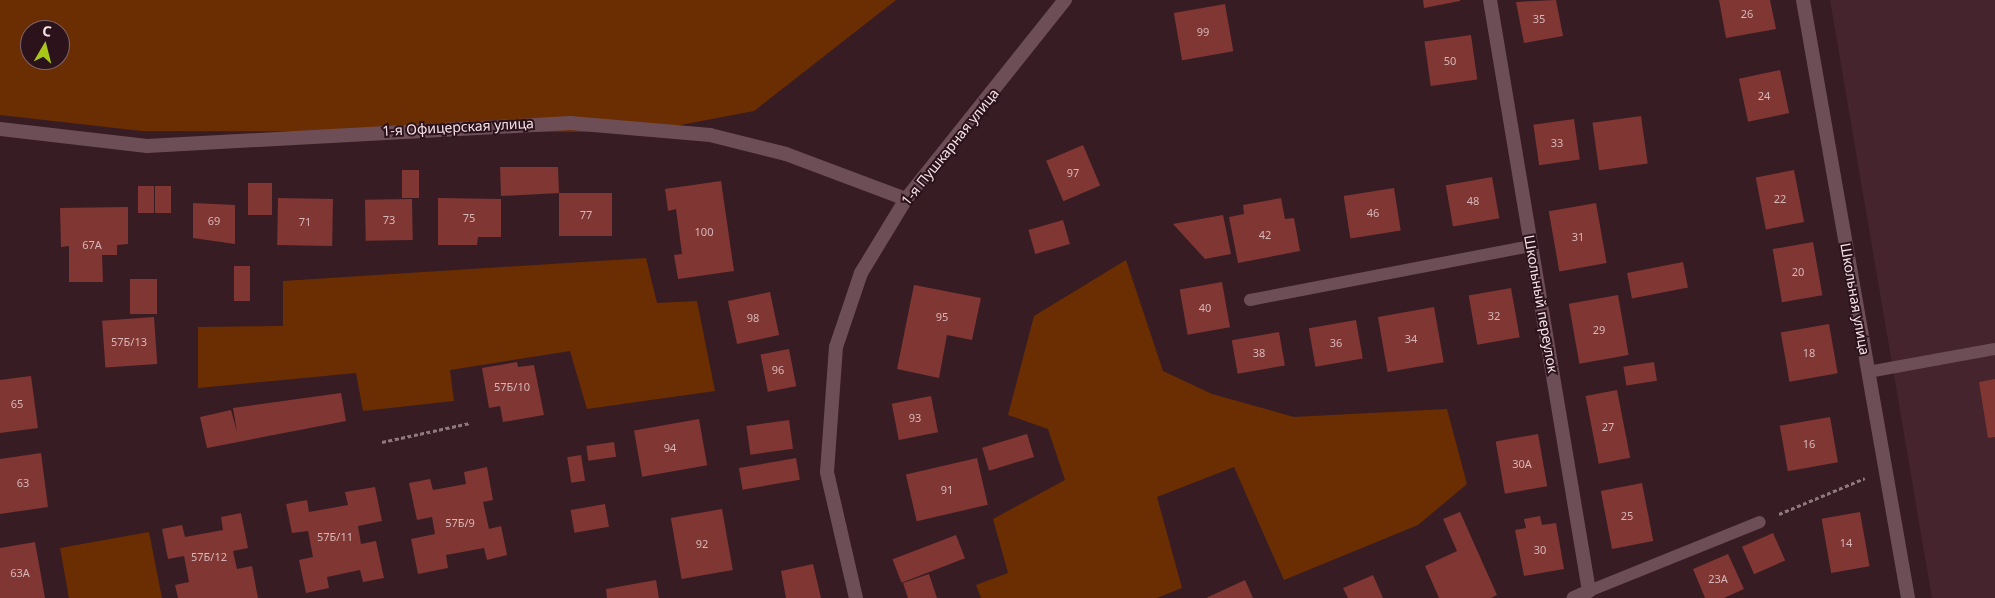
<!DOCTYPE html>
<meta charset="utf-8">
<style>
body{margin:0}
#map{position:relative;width:1995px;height:598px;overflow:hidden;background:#371c24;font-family:"Noto Sans",sans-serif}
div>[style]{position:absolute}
.built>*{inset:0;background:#46242e}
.green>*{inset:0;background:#6b2e02}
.building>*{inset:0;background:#803632;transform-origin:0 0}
.path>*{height:3px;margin-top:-1.5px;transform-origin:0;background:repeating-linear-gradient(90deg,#8f787f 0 4px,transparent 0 6.5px)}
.service>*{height:12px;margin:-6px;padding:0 6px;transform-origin:6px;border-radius:6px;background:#6d4e57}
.minor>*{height:14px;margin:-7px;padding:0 7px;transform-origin:7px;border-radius:7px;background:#6d4e57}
span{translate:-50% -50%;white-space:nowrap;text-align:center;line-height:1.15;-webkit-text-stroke:4px #2c131b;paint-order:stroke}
.number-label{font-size:11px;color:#d7b6b9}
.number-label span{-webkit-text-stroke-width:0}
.street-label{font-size:14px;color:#f4e1e6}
.north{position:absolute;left:20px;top:20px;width:50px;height:50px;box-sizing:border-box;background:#2c131b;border:1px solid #7c656c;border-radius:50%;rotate:8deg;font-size:14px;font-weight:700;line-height:20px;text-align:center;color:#f4e1e6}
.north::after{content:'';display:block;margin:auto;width:18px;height:22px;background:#a9c719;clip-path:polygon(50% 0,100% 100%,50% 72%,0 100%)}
</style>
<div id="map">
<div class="built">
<div style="clip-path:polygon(1830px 0,1995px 0,1995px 598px,1932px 598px)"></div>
</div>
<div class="green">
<div style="clip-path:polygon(evenodd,0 0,896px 0,754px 111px,644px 132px,142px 131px,0 115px,0 0,30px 30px,60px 30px,60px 60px,30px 60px,30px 30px)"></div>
<div style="clip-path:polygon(646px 258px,657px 303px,697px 301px,715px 391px,587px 409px,570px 351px,450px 370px,454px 401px,363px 411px,356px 373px,198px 388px,198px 327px,283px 326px,283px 281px)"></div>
<div style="clip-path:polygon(1126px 260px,1163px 371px,1212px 394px,1294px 417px,1447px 409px,1467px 484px,1418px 525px,1284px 580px,1234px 467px,1157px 497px,1182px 588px,1157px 598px,981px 598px,976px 585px,1008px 573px,993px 519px,1065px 480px,1048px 429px,1008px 415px,1034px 316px)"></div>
<div style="clip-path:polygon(149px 532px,162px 598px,69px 598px,60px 548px)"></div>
</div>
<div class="building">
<div style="clip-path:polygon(1423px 0,1460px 0,1460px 1px,1424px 8px)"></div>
<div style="clip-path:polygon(1556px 0,1563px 36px,1524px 43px,1516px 2px)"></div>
<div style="clip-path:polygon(1719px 0,1770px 0,1776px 29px,1726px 38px)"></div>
<div style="left:1225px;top:4px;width:48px;height:52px;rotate:80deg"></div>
<div style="left:1471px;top:35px;width:45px;height:47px;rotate:82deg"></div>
<div style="left:1780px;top:70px;width:44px;height:42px;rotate:78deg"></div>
<div style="left:1641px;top:116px;width:48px;height:49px;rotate:82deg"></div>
<div style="left:1574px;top:119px;width:41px;height:41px;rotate:82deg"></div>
<div style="left:1083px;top:145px;width:44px;height:40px;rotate:67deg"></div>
<div style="clip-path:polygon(500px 167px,558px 167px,559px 193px,612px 193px,612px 236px,559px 236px,559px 193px,501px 196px)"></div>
<div style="left:402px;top:170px;width:17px;height:28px"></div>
<div style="left:1794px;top:170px;width:53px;height:39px;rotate:79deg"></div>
<div style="left:1492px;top:177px;width:42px;height:47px;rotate:80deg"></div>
<div style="clip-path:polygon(721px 181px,734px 271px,678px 279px,674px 255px,682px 254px,676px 209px,668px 211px,665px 189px)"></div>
<div style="left:248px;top:183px;width:24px;height:32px"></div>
<div style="left:138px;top:186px;width:16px;height:27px"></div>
<div style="left:155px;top:186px;width:16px;height:27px"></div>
<div style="left:1394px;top:188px;width:43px;height:51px;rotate:81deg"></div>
<div style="left:278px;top:198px;width:55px;height:47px;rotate:1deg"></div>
<div style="clip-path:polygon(438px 198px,501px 199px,501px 237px,478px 237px,477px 245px,438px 245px)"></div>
<div style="clip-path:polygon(1281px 198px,1285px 219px,1294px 218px,1300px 251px,1238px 263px,1229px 217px,1244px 214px,1243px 205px)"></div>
<div style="left:412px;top:199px;width:41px;height:47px;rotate:89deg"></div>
<div style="clip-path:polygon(193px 203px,235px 205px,235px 244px,193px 238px)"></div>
<div style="left:1596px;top:203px;width:61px;height:48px;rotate:80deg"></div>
<div style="clip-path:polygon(128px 207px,128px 244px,117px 245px,117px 255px,102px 255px,103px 282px,69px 282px,69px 246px,61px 247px,60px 208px)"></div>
<div style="clip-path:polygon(1223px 215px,1231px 254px,1205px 259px,1173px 224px)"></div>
<div style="left:1063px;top:220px;width:25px;height:36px;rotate:74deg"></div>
<div style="left:1813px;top:242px;width:54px;height:41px;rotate:80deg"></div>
<div style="left:1683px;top:262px;width:26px;height:57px;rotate:79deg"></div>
<div style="left:234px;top:266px;width:16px;height:35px"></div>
<div style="left:157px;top:279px;width:35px;height:27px;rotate:90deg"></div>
<div style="left:1222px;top:282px;width:46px;height:43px;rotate:80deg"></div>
<div style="clip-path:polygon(914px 285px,981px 298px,972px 340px,947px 335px,939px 378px,897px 369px)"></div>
<div style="left:1511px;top:288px;width:50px;height:43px;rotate:80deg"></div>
<div style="left:770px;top:292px;width:44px;height:43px;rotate:78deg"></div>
<div style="left:1618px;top:295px;width:61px;height:50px;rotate:80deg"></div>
<div style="left:1434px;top:307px;width:56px;height:57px;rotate:80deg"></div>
<div style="left:154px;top:317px;width:47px;height:52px;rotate:86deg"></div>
<div style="left:1356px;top:320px;width:39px;height:48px;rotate:80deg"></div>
<div style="left:1829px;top:324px;width:50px;height:49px;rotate:80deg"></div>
<div style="left:1279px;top:332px;width:34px;height:48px;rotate:80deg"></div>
<div style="left:789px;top:349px;width:38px;height:29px;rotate:79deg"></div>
<div style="clip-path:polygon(517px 362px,518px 367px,534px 365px,544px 415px,503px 422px,500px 406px,489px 408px,482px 368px)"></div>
<div style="left:1654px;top:362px;width:19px;height:31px;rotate:81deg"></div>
<div style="clip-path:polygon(31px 376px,38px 428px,0 433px,0 380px)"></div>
<div style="clip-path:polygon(1995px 379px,1995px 437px,1988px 438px,1979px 382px)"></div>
<div style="left:1617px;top:390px;width:69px;height:32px;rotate:79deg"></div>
<div style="clip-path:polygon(341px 393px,346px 421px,207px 448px,200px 417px,231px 410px,237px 432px,233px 408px)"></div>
<div style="left:931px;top:396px;width:37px;height:40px;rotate:79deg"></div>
<div style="left:1830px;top:417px;width:46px;height:51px;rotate:80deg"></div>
<div style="left:699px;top:419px;width:47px;height:66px;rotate:80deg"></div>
<div style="left:789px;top:420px;width:29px;height:43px;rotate:82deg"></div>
<div style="left:1027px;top:434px;width:24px;height:47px;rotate:73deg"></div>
<div style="left:1538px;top:434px;width:53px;height:43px;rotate:80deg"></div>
<div style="left:614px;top:442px;width:15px;height:28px;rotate:82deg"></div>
<div style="clip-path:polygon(41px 453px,48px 507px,0 514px,0 459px)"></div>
<div style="left:581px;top:455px;width:26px;height:14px;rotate:81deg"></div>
<div style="left:796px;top:458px;width:22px;height:58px;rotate:80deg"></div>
<div style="left:977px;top:458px;width:48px;height:73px;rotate:77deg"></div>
<div style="clip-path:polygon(487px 467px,493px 500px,483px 502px,489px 529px,501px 526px,507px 555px,487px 560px,484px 548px,446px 555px,448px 568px,418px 574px,411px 539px,435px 534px,432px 517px,417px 520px,409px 483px,430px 479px,433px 490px,466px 484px,464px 472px)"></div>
<div style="left:1642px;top:483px;width:59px;height:42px;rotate:79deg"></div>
<div style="clip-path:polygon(375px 487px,382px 521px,358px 526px,361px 544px,376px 541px,384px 578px,363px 582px,360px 570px,327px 577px,329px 588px,306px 593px,299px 560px,313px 557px,308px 531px,292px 533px,286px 504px,307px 500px,309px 512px,348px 505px,345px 492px)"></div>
<div style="left:605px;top:504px;width:23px;height:35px;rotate:80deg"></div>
<div style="left:722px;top:509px;width:62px;height:52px;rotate:80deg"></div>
<div style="clip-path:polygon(1460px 512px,1497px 595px,1491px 598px,1439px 598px,1425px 566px,1457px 551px,1443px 519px)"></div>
<div style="left:1860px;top:512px;width:55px;height:39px;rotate:80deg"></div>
<div style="clip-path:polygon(241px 513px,248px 548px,233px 551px,237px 569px,252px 566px,258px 598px,178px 598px,175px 585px,189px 582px,184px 556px,168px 559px,162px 529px,182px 525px,185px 537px,223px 530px,221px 517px)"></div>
<div style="clip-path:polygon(1540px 516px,1542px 525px,1556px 523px,1564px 569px,1524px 576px,1515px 530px,1526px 528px,1524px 519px)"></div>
<div style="left:1773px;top:533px;width:30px;height:34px;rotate:66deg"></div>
<div style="left:956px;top:535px;width:25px;height:68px;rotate:69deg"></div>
<div style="clip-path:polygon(35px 542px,45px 598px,0 598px,0 548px)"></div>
<div style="clip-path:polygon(1728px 554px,1744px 589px,1724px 598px,1705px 598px,1693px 569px)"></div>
<div style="clip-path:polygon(813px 564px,821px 598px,786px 598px,781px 571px)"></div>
<div style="clip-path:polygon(929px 574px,937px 598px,908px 598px,903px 583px)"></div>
<div style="clip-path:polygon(1373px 575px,1383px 598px,1348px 598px,1343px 588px)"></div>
<div style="clip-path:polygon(656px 580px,659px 598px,607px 598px,606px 589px)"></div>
<div style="clip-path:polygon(1245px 580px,1253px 598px,1206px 598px)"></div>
</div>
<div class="path">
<div style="left:382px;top:442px;width:90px;rotate:-12.2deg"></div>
<div style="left:1779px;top:514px;width:93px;rotate:-22.7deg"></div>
</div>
<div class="service">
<div style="left:1250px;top:300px;width:286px;rotate:-10.9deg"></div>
<div style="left:1868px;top:372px;width:129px;rotate:-10.3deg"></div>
<div style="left:1589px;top:591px;width:184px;rotate:-22deg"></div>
</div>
<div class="minor">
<div style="left:1490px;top:0;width:599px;rotate:80.49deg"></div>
<div style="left:1589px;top:591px;width:17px;rotate:155deg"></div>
<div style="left:1803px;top:0;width:607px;rotate:80.04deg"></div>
<div style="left:0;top:129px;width:148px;rotate:6.6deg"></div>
<div style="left:147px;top:146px;width:424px;rotate:-3.1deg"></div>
<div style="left:570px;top:123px;width:141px;rotate:4.9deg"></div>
<div style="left:710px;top:135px;width:78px;rotate:14deg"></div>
<div style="left:786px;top:154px;width:128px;rotate:20.6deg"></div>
<div style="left:856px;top:598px;width:129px;rotate:-103deg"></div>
<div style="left:827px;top:472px;width:125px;rotate:-85.9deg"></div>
<div style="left:836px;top:347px;width:78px;rotate:-71.3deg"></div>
<div style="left:861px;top:273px;width:87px;rotate:-58.7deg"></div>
<div style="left:906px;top:199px;width:255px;rotate:-51.4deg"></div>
</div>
<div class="number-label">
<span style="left:1747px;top:14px">26</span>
<span style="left:1539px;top:19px">35</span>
<span style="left:1203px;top:32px">99</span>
<span style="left:1450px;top:61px">50</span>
<span style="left:1764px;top:96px">24</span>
<span style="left:1557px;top:143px">33</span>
<span style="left:1073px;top:173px">97</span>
<span style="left:1780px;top:199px">22</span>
<span style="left:1473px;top:201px">48</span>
<span style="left:1373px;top:213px">46</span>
<span style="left:586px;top:215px">77</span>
<span style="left:469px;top:218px">75</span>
<span style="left:389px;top:220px">73</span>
<span style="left:214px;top:221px">69</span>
<span style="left:305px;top:222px">71</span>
<span style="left:704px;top:232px">100</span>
<span style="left:1265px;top:235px">42</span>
<span style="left:1578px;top:237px">31</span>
<span style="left:92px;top:245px">67А</span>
<span style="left:1798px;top:272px">20</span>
<span style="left:1205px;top:308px">40</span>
<span style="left:1494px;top:316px">32</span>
<span style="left:942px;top:317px">95</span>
<span style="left:753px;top:318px">98</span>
<span style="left:1599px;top:330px">29</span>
<span style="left:1411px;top:339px">34</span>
<span style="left:129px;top:342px">57Б/13</span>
<span style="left:1336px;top:343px">36</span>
<span style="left:1259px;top:353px">38</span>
<span style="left:1809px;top:353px">18</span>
<span style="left:778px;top:370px">96</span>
<span style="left:512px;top:387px">57Б/10</span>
<span style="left:17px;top:404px">65</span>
<span style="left:915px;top:418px">93</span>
<span style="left:1608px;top:427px">27</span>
<span style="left:1809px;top:444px">16</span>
<span style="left:670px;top:448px">94</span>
<span style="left:1522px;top:464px">30А</span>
<span style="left:23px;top:483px">63</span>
<span style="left:947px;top:490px">91</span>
<span style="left:1627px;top:516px">25</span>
<span style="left:460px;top:523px">57Б/9</span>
<span style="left:335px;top:537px">57Б/11</span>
<span style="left:1846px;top:543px">14</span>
<span style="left:702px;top:544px">92</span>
<span style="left:1540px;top:550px">30</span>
<span style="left:209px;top:557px">57Б/12</span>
<span style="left:20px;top:573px">63А</span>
<span style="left:1718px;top:579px">23А</span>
</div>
<div class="street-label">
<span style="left:458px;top:127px;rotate:-3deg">1-я Офицерская улица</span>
<span style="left:950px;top:147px;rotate:-51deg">1-я Пушкарная улица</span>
<span style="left:1855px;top:299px;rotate:80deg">Школьная улица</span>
<span style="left:1541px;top:304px;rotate:80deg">Школьный переулок</span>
</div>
<div class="north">С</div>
</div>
